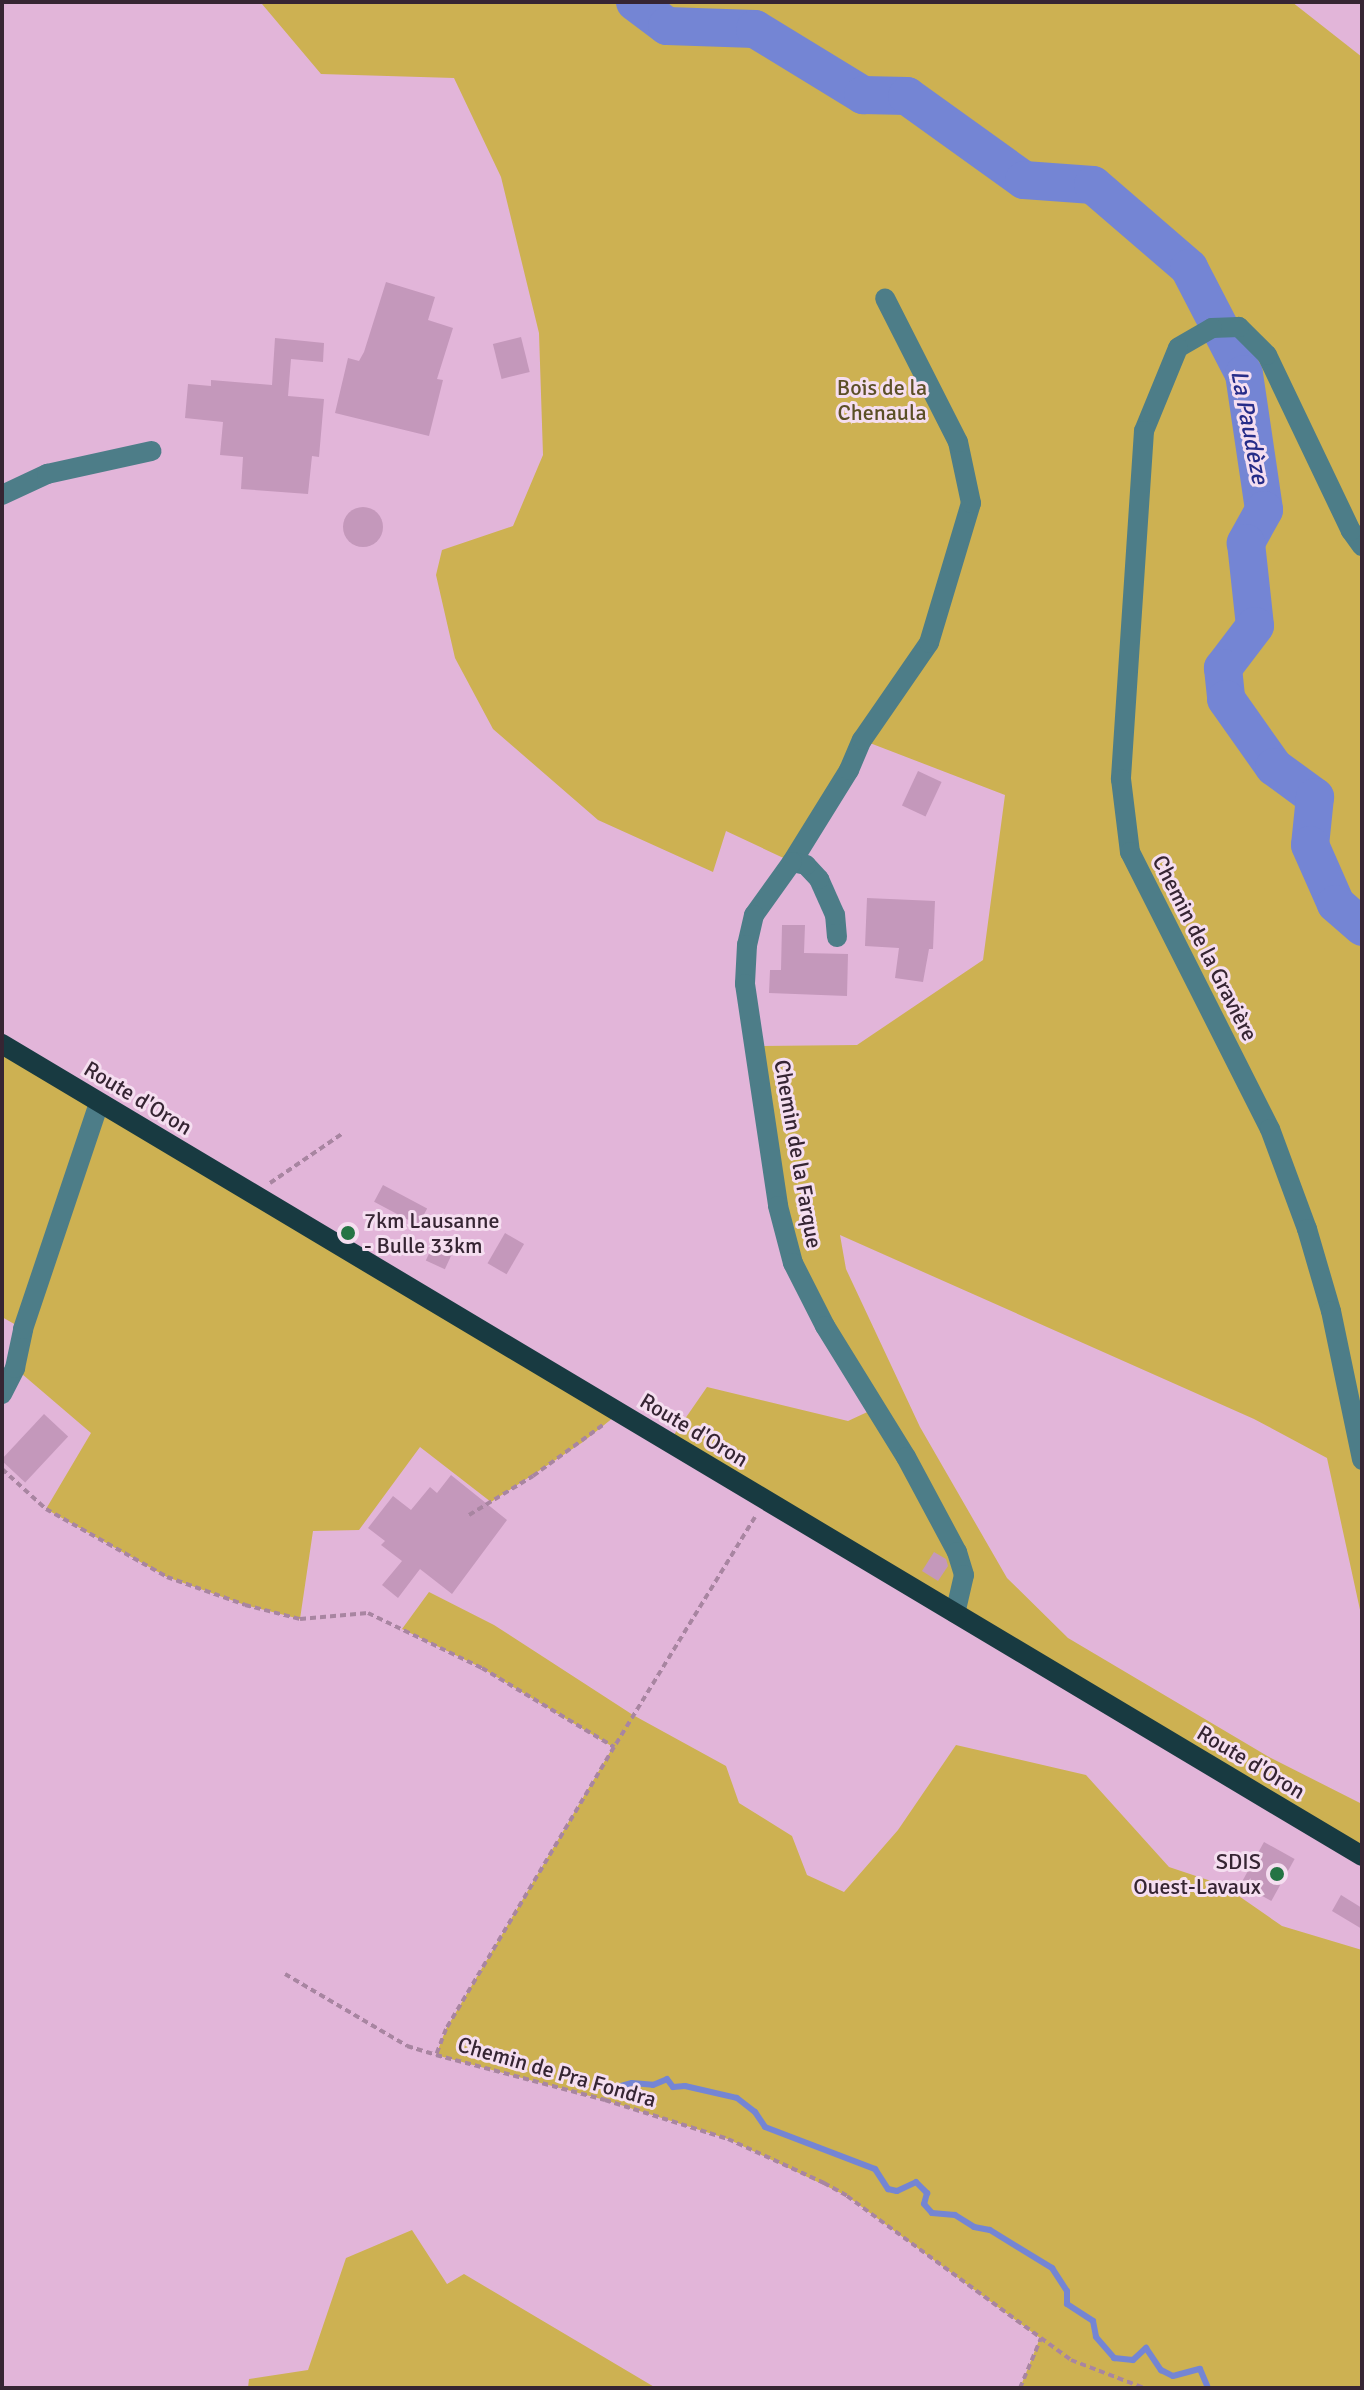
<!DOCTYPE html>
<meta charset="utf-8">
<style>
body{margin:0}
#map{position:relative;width:1364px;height:2390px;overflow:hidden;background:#e2b5d9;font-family:Signika,sans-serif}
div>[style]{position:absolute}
.green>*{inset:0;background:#cdb152}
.stream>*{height:6px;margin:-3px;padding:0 3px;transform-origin:3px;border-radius:3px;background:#7485d4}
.river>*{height:38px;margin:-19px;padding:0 19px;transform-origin:19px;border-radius:19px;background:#7485d4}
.building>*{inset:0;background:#c498bb;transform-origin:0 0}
.round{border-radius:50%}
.path>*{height:4px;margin-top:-2px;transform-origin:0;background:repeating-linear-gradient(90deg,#a885a1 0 6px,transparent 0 10px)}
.minor>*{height:20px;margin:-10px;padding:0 10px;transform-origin:10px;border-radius:10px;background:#4d7d88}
.major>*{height:20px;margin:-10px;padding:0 10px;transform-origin:10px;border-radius:10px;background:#183a41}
.dots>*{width:22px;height:22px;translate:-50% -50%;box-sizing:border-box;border:4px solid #f5def0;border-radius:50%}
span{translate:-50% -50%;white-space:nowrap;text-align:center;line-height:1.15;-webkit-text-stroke:6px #f5def0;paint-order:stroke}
.park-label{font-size:22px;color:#5b4f26}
.street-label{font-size:22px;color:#362533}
.poi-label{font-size:22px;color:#362533}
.left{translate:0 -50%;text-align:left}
.right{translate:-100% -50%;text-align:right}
.water-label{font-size:24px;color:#262c88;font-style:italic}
.frame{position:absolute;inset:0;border:4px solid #362533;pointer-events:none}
</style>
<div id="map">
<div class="green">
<div style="clip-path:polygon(183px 2px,1292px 2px,1362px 57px,1362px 1619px,1327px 1458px,1254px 1419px,840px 1235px,846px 1269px,920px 1427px,1007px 1578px,1068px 1638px,1269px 1757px,1362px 1804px,1362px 1856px,669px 1442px,707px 1387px,848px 1421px,876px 1408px,793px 1263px,755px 1046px,857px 1045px,983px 960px,1005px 795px,862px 740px,792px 862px,726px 831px,713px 872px,598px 820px,493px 729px,455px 658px,436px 575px,442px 550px,513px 526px,543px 455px,539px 333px,501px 177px,454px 78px,321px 74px,262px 4px)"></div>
<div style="clip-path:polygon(2px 1044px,619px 1413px,583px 1442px,491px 1502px,420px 1447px,359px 1530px,313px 1531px,300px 1619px,245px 1605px,167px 1577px,46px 1509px,91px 1433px,15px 1368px,23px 1329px,2px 1317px)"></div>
<div style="clip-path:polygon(429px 1592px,494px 1625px,633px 1715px,726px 1766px,739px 1803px,792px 1836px,807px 1875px,844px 1892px,898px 1830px,956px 1745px,1086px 1775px,1169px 1867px,1223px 1885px,1282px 1926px,1362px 1950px,1362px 2388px,1020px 2388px,1040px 2338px,847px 2196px,728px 2139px,605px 2100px,436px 2055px,446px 2029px,613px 1747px,482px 1668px,402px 1629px)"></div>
<div style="clip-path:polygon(412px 2230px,447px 2284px,464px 2274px,656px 2388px,248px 2388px,249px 2379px,308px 2370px,346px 2258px)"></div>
</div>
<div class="stream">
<div style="left:606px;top:2090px;width:27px;rotate:-15deg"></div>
<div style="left:632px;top:2083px;width:21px;rotate:5deg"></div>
<div style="left:653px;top:2085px;width:15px;rotate:-23deg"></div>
<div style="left:667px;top:2079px;width:10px;rotate:53deg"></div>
<div style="left:673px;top:2087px;width:12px;rotate:-5deg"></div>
<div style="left:685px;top:2086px;width:53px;rotate:13deg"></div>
<div style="left:737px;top:2098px;width:23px;rotate:38deg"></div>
<div style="left:755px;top:2112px;width:18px;rotate:56deg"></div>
<div style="left:765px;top:2127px;width:118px;rotate:20.9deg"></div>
<div style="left:875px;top:2169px;width:24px;rotate:57deg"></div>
<div style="left:888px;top:2189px;width:9px;rotate:13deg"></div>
<div style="left:897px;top:2191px;width:21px;rotate:-25deg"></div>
<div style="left:916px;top:2182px;width:16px;rotate:45deg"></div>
<div style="left:927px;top:2193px;width:11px;rotate:105deg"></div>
<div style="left:924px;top:2204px;width:12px;rotate:48deg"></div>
<div style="left:932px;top:2213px;width:23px;rotate:5deg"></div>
<div style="left:955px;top:2215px;width:22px;rotate:32deg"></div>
<div style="left:974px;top:2227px;width:16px;rotate:11deg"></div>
<div style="left:990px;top:2230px;width:73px;rotate:31.5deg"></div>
<div style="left:1052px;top:2268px;width:27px;rotate:57deg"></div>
<div style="left:1067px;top:2291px;width:13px;rotate:90deg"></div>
<div style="left:1067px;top:2304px;width:31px;rotate:33deg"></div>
<div style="left:1093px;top:2321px;width:16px;rotate:79deg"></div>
<div style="left:1096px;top:2337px;width:28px;rotate:49deg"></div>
<div style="left:1114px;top:2358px;width:19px;rotate:6deg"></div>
<div style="left:1133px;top:2360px;width:18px;rotate:-43deg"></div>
<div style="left:1146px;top:2348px;width:27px;rotate:56deg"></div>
<div style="left:1161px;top:2370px;width:13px;rotate:27deg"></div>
<div style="left:1173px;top:2376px;width:28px;rotate:-15deg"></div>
<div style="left:1200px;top:2369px;width:21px;rotate:67deg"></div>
</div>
<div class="river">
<div style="left:635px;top:2px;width:40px;rotate:37deg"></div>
<div style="left:667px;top:26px;width:88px;rotate:2deg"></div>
<div style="left:755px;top:29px;width:127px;rotate:31.4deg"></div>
<div style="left:863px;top:95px;width:44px;rotate:1.3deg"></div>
<div style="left:907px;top:96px;width:144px;rotate:35.7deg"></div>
<div style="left:1024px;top:180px;width:69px;rotate:4.1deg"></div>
<div style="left:1093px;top:185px;width:127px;rotate:40.8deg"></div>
<div style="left:1189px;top:268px;width:119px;rotate:62.6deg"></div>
<div style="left:1244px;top:374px;width:137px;rotate:81.6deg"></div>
<div style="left:1264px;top:510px;width:38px;rotate:119deg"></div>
<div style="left:1246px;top:543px;width:83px;rotate:83.8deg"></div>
<div style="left:1255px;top:626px;width:53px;rotate:127.3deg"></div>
<div style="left:1223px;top:668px;width:31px;rotate:84deg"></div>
<div style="left:1226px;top:699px;width:83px;rotate:54.8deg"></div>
<div style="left:1274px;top:767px;width:51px;rotate:36.2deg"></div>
<div style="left:1315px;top:797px;width:48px;rotate:95.9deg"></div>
<div style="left:1310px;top:845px;width:64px;rotate:66.2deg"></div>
<div style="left:1336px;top:904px;width:35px;rotate:41deg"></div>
</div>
<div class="building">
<div style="clip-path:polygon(386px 282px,435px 297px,428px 320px,453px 328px,437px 379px,443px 380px,429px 436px,335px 413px,348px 358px,359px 361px,364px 352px)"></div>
<div style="left:521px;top:337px;width:36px;height:29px;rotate:76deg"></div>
<div style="clip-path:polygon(275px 338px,324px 343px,323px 362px,291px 359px,288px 396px,324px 399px,319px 457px,312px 456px,308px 494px,241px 489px,243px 457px,220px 455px,223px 422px,185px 418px,188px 384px,211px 386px,211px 380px,272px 385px)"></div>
<div class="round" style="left:343px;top:507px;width:40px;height:40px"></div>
<div style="left:918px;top:771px;width:26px;height:38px;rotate:25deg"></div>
<div style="clip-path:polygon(867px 898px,935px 901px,933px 949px,929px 949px,923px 982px,895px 978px,899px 948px,865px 946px)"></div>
<div style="clip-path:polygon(782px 925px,805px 925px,804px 953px,848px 954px,847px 996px,769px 993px,770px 970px,781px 970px)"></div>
<div style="left:383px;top:1185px;width:50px;height:19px;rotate:28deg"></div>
<div style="left:505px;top:1233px;width:22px;height:35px;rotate:30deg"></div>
<div style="left:433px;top:1245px;width:21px;height:17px;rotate:25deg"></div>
<div style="left:44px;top:1414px;width:33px;height:63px;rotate:43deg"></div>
<div style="clip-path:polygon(451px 1475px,507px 1520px,452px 1594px,420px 1569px,398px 1598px,382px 1585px,402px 1561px,381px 1545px,385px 1541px,368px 1528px,393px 1496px,411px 1510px,430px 1487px,437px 1493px)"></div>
<div style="clip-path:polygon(934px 1552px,946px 1559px,948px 1566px,938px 1581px,922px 1571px)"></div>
<div style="left:1264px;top:1842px;width:35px;height:48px;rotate:29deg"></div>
<div style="clip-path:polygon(1341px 1895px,1362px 1908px,1362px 1929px,1332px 1911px)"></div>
</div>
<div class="path">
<div style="left:270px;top:1183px;width:88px;rotate:-34.4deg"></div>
<div style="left:2px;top:1469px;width:59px;rotate:42.3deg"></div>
<div style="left:46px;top:1509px;width:139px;rotate:29.3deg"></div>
<div style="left:167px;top:1577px;width:83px;rotate:19.7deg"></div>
<div style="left:245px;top:1605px;width:57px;rotate:14.3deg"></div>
<div style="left:300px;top:1619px;width:68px;rotate:-5deg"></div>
<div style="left:368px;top:1613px;width:127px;rotate:25.8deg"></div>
<div style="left:482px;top:1668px;width:154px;rotate:30.9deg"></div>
<div style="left:469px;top:1515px;width:75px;rotate:-31.4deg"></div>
<div style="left:533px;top:1476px;width:87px;rotate:-36.1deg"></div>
<div style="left:755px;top:1517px;width:270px;rotate:121.5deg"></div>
<div style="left:614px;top:1747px;width:328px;rotate:120.8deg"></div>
<div style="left:446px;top:2029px;width:28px;rotate:111deg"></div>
<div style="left:436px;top:2055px;width:175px;rotate:14.9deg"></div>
<div style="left:605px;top:2100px;width:129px;rotate:17.6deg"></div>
<div style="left:728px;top:2139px;width:106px;rotate:24.6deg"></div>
<div style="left:824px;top:2183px;width:26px;rotate:29deg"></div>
<div style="left:847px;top:2196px;width:278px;rotate:36.2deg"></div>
<div style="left:1071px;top:2360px;width:78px;rotate:21deg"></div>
<div style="left:285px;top:1974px;width:142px;rotate:30.5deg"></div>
<div style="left:407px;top:2046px;width:30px;rotate:17deg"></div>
<div style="left:1020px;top:2388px;width:54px;rotate:-67.2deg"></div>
</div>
<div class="minor">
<div style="left:2px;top:495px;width:50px;rotate:-25deg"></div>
<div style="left:47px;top:474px;width:107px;rotate:-12.4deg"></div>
<div style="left:1362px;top:546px;width:19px;rotate:-126deg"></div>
<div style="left:1351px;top:531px;width:195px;rotate:-115.5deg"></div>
<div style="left:1267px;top:355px;width:40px;rotate:-135deg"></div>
<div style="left:1239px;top:327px;width:27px;rotate:178deg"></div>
<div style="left:1212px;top:328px;width:39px;rotate:150deg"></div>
<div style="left:1178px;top:348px;width:90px;rotate:112.3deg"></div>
<div style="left:1144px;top:431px;width:349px;rotate:93.8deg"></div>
<div style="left:1121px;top:779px;width:74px;rotate:83deg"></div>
<div style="left:1130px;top:852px;width:310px;rotate:63.2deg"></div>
<div style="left:1270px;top:1129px;width:107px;rotate:69.7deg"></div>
<div style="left:1307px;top:1229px;width:85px;rotate:73.7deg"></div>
<div style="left:1331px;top:1311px;width:152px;rotate:78.2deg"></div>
<div style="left:792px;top:862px;width:108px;rotate:-58.2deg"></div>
<div style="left:849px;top:770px;width:33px;rotate:-67deg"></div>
<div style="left:862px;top:740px;width:118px;rotate:-55.4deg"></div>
<div style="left:929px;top:643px;width:146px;rotate:-73.3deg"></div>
<div style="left:971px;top:503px;width:62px;rotate:-102deg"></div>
<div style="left:958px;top:442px;width:161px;rotate:-116.9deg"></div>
<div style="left:837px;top:937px;width:22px;rotate:-95deg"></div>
<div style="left:835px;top:915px;width:39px;rotate:-114deg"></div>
<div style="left:819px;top:879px;width:19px;rotate:-133deg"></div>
<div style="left:806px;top:865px;width:14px;rotate:-168deg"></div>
<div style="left:792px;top:862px;width:65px;rotate:125.6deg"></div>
<div style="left:754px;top:915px;width:31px;rotate:103deg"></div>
<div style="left:747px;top:945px;width:39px;rotate:93deg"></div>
<div style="left:745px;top:984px;width:224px;rotate:81.5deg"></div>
<div style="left:778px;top:1206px;width:59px;rotate:75.3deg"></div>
<div style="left:793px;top:1263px;width:71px;rotate:63.1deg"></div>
<div style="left:825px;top:1326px;width:154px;rotate:58.3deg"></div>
<div style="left:906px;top:1457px;width:108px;rotate:61.8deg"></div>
<div style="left:957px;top:1552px;width:24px;rotate:73deg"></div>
<div style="left:964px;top:1575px;width:39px;rotate:103deg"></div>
<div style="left:2px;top:1394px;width:29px;rotate:-63deg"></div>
<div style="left:15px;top:1368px;width:40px;rotate:-78deg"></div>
<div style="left:23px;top:1329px;width:238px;rotate:-71.4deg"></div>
</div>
<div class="major">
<div style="left:2px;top:1044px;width:1584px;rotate:30.84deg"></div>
</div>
<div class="dots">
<div style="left:348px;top:1233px;background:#247444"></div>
<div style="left:1277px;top:1874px;background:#247444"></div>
</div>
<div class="park-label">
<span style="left:882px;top:400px">Bois de la<br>Chenaula</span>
</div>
<div class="street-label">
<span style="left:1205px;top:948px;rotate:63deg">Chemin de la Gravière</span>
<span style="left:138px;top:1098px;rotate:31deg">Route d'Oron</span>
<span style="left:798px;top:1154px;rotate:80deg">Chemin de la Farque</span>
<span style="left:694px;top:1430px;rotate:31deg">Route d'Oron</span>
<span style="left:1251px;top:1762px;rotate:31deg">Route d'Oron</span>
<span style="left:557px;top:2072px;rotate:16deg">Chemin de Pra Fondra</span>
</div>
<div class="poi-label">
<span class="left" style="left:364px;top:1233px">7km Lausanne<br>- Bulle 33km</span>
<span class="right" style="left:1261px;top:1874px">SDIS<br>Ouest-Lavaux</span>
</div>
<div class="water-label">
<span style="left:1249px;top:427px;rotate:79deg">La Paudèze</span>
</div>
<div class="frame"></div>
</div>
